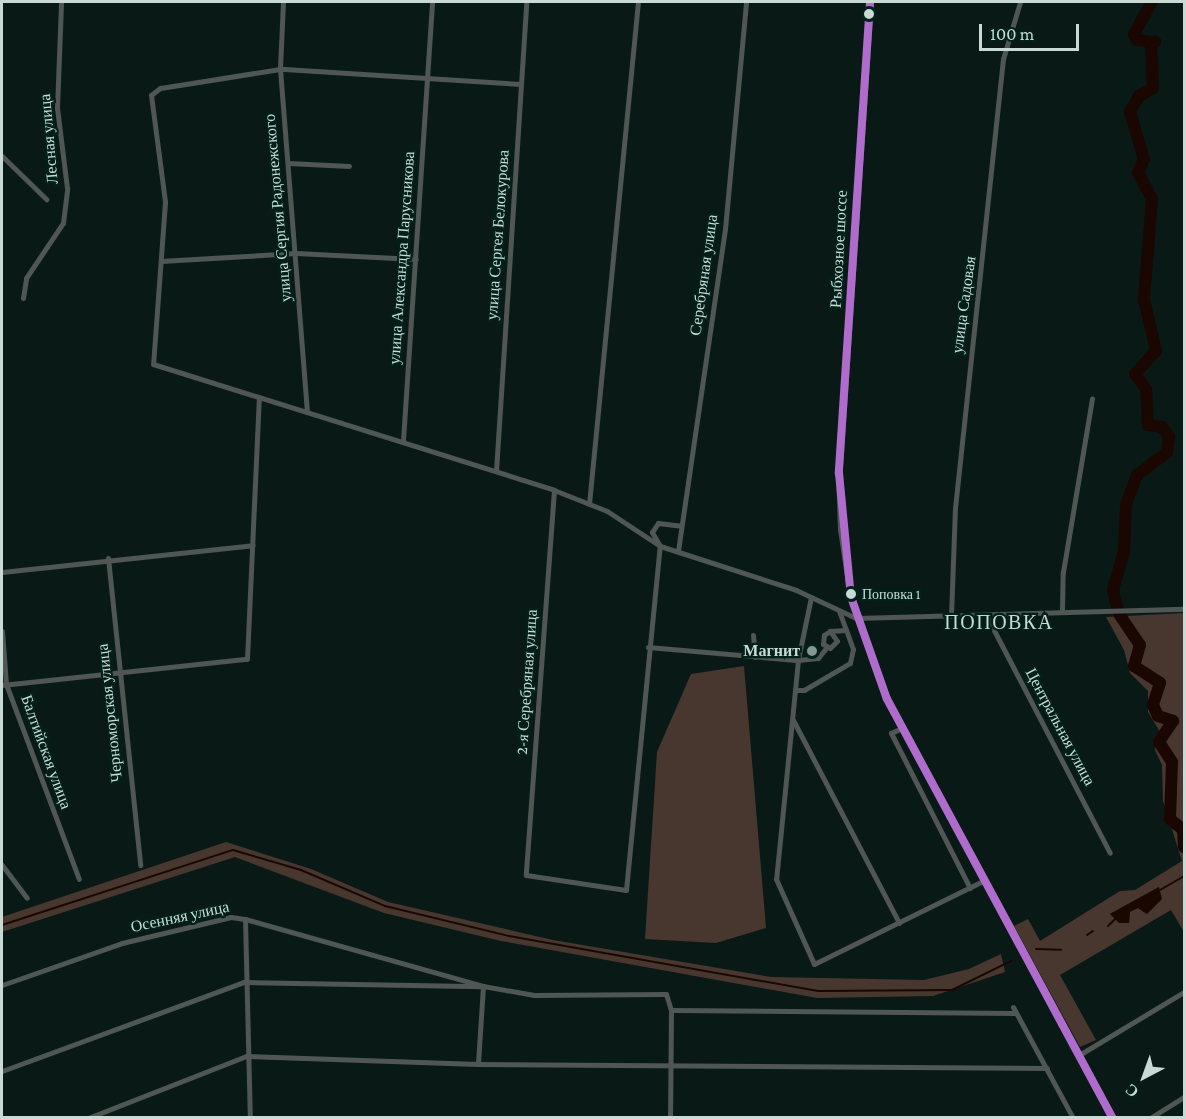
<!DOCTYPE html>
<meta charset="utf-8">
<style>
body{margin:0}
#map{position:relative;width:1186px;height:1119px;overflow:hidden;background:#091a16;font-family:"Crimson Pro",serif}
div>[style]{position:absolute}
.green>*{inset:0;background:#48372f}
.water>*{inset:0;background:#1a0702}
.stream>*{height:2px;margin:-1px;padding:0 1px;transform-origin:1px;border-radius:1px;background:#1a0702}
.river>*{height:12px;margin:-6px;padding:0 6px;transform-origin:6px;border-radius:6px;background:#1a0702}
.minor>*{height:5px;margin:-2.5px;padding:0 2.5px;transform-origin:2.5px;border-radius:2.5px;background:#4f5654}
.tertiary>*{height:7px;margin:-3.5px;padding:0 3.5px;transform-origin:3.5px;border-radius:3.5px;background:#4f5654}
.bus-1>*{height:8px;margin:-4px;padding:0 4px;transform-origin:4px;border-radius:4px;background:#b06ccc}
.dots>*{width:16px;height:16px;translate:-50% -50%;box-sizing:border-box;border:3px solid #02211a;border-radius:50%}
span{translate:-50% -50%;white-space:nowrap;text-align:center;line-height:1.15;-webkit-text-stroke:4.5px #02211a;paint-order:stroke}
.bus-label{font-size:14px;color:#c9dad4}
.left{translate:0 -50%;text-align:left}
.street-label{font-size:16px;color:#c9dad4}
.poi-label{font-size:16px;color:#c9dad4;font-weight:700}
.right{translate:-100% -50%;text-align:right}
.quarter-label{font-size:20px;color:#c9dad4;letter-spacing:1.5px}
.frame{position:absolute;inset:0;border:3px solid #c9dad4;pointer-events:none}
.north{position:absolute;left:1114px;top:1047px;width:60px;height:60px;-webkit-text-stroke:4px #02211a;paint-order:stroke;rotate:221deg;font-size:16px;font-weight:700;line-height:24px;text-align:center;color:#c9dad4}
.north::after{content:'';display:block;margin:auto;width:21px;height:27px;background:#c9dad4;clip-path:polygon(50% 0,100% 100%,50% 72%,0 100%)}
.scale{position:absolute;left:979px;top:24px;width:100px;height:27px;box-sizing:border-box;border:3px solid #c9dad4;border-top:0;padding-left:8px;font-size:18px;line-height:21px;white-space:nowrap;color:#c9dad4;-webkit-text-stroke:4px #02211a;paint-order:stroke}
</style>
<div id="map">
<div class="green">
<div style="clip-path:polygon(evenodd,1184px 613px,1184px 932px,1171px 910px,1060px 975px,1096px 1040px,1080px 1047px,1014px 926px,1028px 919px,1040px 941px,1120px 891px,1135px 890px,1182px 861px,1163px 801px,1162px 765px,1155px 750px,1159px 730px,1148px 712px,1148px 691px,1130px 673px,1124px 650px,1106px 617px,1184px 613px,1159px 887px,1147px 914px,1138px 908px,1130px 912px,1129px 923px,1110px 914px,1159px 887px)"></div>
<div style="clip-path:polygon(744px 666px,766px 928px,716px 943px,645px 939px,657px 752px,691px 674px)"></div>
<div style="clip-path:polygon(226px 842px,311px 869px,388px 902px,553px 940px,771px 977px,924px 980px,969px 969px,1001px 954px,1005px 972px,933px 996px,817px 998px,501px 941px,384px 913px,235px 857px,2px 932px,2px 917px)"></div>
</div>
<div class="water">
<div style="clip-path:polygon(1159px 887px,1162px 899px,1147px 914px,1138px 908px,1130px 911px,1129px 923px,1119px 923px,1110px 914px)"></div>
</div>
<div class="stream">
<div style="left:1160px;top:890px;width:28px;rotate:-30deg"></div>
<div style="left:2px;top:925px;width:243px;rotate:-18deg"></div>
<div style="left:233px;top:850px;width:71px;rotate:16.4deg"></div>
<div style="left:301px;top:870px;width:91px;rotate:23.2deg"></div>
<div style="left:385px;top:906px;width:128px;rotate:13.6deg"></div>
<div style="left:509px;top:936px;width:314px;rotate:10.1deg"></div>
<div style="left:818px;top:991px;width:134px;rotate:-0.4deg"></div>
<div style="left:952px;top:990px;width:66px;rotate:-26.2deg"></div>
<div style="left:1108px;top:926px;width:10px;rotate:-45deg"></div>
<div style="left:1087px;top:935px;width:7px;rotate:-34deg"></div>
<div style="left:1036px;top:949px;width:25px;rotate:2deg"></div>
</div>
<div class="river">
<div style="left:1117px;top:607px;width:17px;rotate:-103deg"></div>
<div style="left:1113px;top:590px;width:40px;rotate:-74deg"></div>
<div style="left:1124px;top:552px;width:47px;rotate:-87.6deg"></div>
<div style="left:1126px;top:505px;width:32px;rotate:-70deg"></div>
<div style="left:1137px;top:475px;width:38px;rotate:-37deg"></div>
<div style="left:1167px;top:452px;width:15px;rotate:-82deg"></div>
<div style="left:1169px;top:437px;width:12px;rotate:-125deg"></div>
<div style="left:1162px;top:427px;width:14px;rotate:-172deg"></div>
<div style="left:1148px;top:425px;width:36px;rotate:-93deg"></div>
<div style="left:1146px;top:389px;width:19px;rotate:-126deg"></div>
<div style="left:1135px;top:374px;width:31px;rotate:-48deg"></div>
<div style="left:1156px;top:351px;width:53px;rotate:-103deg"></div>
<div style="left:1144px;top:299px;width:100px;rotate:-85.4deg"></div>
<div style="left:1152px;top:199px;width:30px;rotate:-118deg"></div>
<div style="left:1138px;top:173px;width:15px;rotate:-67deg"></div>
<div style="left:1144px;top:159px;width:49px;rotate:-106.6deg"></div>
<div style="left:1130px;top:112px;width:18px;rotate:-61deg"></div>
<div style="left:1139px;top:96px;width:16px;rotate:-30deg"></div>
<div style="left:1153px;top:88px;width:42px;rotate:-92.7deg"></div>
<div style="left:1151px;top:46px;width:6px;rotate:-45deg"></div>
<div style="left:1155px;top:42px;width:18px;rotate:-174deg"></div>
<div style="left:1137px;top:40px;width:7px;rotate:-117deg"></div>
<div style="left:1134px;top:34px;width:37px;rotate:-61deg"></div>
<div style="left:1119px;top:614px;width:37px;rotate:56deg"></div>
<div style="left:1140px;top:645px;width:22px;rotate:106deg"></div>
<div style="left:1134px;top:666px;width:31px;rotate:33deg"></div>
<div style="left:1160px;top:683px;width:23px;rotate:108deg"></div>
<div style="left:1153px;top:705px;width:12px;rotate:66deg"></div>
<div style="left:1158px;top:716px;width:16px;rotate:18deg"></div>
<div style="left:1173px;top:721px;width:25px;rotate:124deg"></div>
<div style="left:1159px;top:742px;width:24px;rotate:57deg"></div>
<div style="left:1172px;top:762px;width:57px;rotate:92deg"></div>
<div style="left:1170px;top:819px;width:17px;rotate:40deg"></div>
<div style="left:1183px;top:830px;width:17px;rotate:87deg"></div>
</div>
<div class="minor">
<div style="left:283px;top:2px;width:67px;rotate:92.6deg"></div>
<div style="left:280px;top:69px;width:344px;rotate:85.5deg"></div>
<div style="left:521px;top:84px;width:241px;rotate:-176.4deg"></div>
<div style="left:280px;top:69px;width:121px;rotate:171deg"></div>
<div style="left:160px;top:88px;width:11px;rotate:142deg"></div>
<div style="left:151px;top:95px;width:108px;rotate:82.5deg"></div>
<div style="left:165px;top:202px;width:162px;rotate:94.2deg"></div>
<div style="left:153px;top:364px;width:420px;rotate:17.4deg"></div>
<div style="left:554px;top:490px;width:57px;rotate:21.6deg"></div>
<div style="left:607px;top:511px;width:64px;rotate:33.4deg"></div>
<div style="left:660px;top:546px;width:143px;rotate:17.9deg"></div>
<div style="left:796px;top:590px;width:66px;rotate:25deg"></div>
<div style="left:856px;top:618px;width:328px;rotate:-1.6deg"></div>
<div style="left:2px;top:156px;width:62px;rotate:44.3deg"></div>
<div style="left:288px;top:163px;width:61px;rotate:2.8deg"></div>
<div style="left:161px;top:261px;width:135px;rotate:-3.4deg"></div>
<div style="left:296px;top:253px;width:120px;rotate:2.9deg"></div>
<div style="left:23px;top:298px;width:20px;rotate:-81deg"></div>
<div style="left:26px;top:278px;width:66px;rotate:-56.1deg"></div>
<div style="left:63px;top:223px;width:35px;rotate:-83deg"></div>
<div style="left:67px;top:188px;width:81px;rotate:-97.1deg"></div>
<div style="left:57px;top:108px;width:106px;rotate:-87.8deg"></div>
<div style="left:403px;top:440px;width:439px;rotate:-86.2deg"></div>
<div style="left:496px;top:471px;width:470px;rotate:-86.3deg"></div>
<div style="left:554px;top:490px;width:386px;rotate:94.2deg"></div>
<div style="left:526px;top:875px;width:101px;rotate:8.5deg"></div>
<div style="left:626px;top:890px;width:346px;rotate:-84.4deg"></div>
<div style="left:660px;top:546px;width:16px;rotate:-120deg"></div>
<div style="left:652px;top:532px;width:11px;rotate:-56deg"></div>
<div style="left:658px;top:523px;width:23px;rotate:7deg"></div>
<div style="left:589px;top:504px;width:504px;rotate:-84.43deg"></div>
<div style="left:678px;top:551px;width:325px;rotate:-81.7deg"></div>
<div style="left:725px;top:229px;width:228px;rotate:-84.7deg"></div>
<div style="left:108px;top:558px;width:309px;rotate:84deg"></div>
<div style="left:2px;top:572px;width:252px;rotate:-6.1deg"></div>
<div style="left:811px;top:597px;width:64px;rotate:101.7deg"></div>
<div style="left:798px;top:660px;width:220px;rotate:95.7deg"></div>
<div style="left:776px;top:879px;width:93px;rotate:65.9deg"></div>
<div style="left:814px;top:964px;width:191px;rotate:-26.2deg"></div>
<div style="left:1062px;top:611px;width:39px;rotate:-89deg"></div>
<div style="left:1063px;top:572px;width:176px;rotate:-80.5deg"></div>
<div style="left:986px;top:615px;width:268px;rotate:62.5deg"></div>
<div style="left:951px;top:616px;width:108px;rotate:-87.9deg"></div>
<div style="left:955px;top:508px;width:452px;rotate:-83.9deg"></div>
<div style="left:1003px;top:59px;width:59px;rotate:-73.4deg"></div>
<div style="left:2px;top:631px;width:53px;rotate:85.7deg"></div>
<div style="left:6px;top:684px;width:208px;rotate:69.5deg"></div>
<div style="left:830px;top:631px;width:12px;rotate:55deg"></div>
<div style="left:837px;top:641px;width:10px;rotate:135deg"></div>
<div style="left:830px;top:648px;width:8px;rotate:-150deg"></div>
<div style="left:823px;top:644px;width:9px;rotate:-84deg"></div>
<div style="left:824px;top:635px;width:7px;rotate:-34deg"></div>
<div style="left:830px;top:631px;width:16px;rotate:-4deg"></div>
<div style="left:753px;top:635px;width:22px;rotate:85deg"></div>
<div style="left:648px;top:647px;width:151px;rotate:5deg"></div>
<div style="left:798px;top:660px;width:20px;rotate:-6deg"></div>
<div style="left:818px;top:658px;width:14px;rotate:-51deg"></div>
<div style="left:2px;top:685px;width:246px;rotate:-6.1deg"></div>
<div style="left:247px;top:659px;width:262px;rotate:-87.4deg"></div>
<div style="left:795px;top:690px;width:9px"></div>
<div style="left:804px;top:690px;width:53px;rotate:-30.4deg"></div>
<div style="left:850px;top:663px;width:14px;rotate:-78deg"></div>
<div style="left:853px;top:649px;width:40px;rotate:-110.2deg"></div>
<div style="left:793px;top:720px;width:229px;rotate:62.4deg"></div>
<div style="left:902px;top:728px;width:12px;rotate:156deg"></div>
<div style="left:891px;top:733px;width:174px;rotate:63deg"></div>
<div style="left:2px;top:865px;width:41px;rotate:52.9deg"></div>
<div style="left:245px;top:919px;width:247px;rotate:15.7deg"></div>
<div style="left:483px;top:986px;width:78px;rotate:93.7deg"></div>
<div style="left:2px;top:985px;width:127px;rotate:-19.3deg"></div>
<div style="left:122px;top:943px;width:112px;rotate:-13.4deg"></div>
<div style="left:231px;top:917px;width:14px;rotate:8deg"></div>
<div style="left:245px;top:919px;width:199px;rotate:88.6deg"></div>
<div style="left:1013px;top:1007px;width:126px;rotate:61.6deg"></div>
<div style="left:671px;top:1010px;width:344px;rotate:0.5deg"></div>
<div style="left:1079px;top:1055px;width:122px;rotate:-31deg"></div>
<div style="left:2px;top:1071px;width:258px;rotate:-20.2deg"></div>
<div style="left:244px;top:982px;width:239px;rotate:1deg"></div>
<div style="left:483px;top:986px;width:52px;rotate:10deg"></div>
<div style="left:534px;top:995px;width:132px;rotate:-0.4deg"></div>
<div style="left:666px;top:994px;width:17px;rotate:73deg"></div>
<div style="left:671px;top:1010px;width:108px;rotate:90.5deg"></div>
<div style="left:88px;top:1118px;width:170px;rotate:-21.4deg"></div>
<div style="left:246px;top:1056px;width:232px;rotate:2deg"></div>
<div style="left:478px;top:1064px;width:569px;rotate:0.4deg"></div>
<div style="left:1150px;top:1118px;width:40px;rotate:-32deg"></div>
</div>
<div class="tertiary">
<div style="left:870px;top:2px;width:472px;rotate:93.8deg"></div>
<div style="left:839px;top:473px;width:56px;rotate:88deg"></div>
<div style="left:841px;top:529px;width:69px;rotate:81.6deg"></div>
<div style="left:851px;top:597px;width:108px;rotate:70.6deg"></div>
<div style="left:887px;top:699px;width:476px;rotate:61.7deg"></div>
</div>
<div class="bus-1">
<div style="left:870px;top:2px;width:472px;rotate:93.8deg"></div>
<div style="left:839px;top:473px;width:125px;rotate:84.5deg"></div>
<div style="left:851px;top:597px;width:108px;rotate:70.6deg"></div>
<div style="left:887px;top:699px;width:476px;rotate:61.7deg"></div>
</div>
<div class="dots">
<div style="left:869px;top:14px;background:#c9dad4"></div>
<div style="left:851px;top:594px;background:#c9dad4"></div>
<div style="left:812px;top:651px;background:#869792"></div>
</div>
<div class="bus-label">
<span class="left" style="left:862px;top:594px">Поповка 1</span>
</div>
<div class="street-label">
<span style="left:49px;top:139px;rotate:-95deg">Лесная улица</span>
<span style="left:278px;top:208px;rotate:-95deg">улица Сергия Радонежского</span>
<span style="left:498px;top:235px;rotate:-86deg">улица Сергея Белокурова</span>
<span style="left:839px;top:249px;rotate:-87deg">Рыбхозное шоссе</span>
<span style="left:402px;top:258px;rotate:-86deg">улица Александра Парусникова</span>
<span style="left:704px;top:275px;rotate:-82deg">Серебряная улица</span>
<span style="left:964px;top:305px;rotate:-82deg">улица Садовая</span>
<span style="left:527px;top:682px;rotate:-86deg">2-я Серебряная улица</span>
<span style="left:110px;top:713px;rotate:-96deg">Черноморская улица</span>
<span style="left:1060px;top:727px;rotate:62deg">Центральная улица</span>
<span style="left:46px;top:752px;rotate:70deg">Балтийская улица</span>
<span style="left:180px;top:917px;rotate:-12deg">Осенняя улица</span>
</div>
<div class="poi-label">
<span class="right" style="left:800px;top:651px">Магнит</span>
</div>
<div class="quarter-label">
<span style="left:999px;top:622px">ПОПОВКА</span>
</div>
<div class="frame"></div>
<div class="north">С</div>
<div class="scale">100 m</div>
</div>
